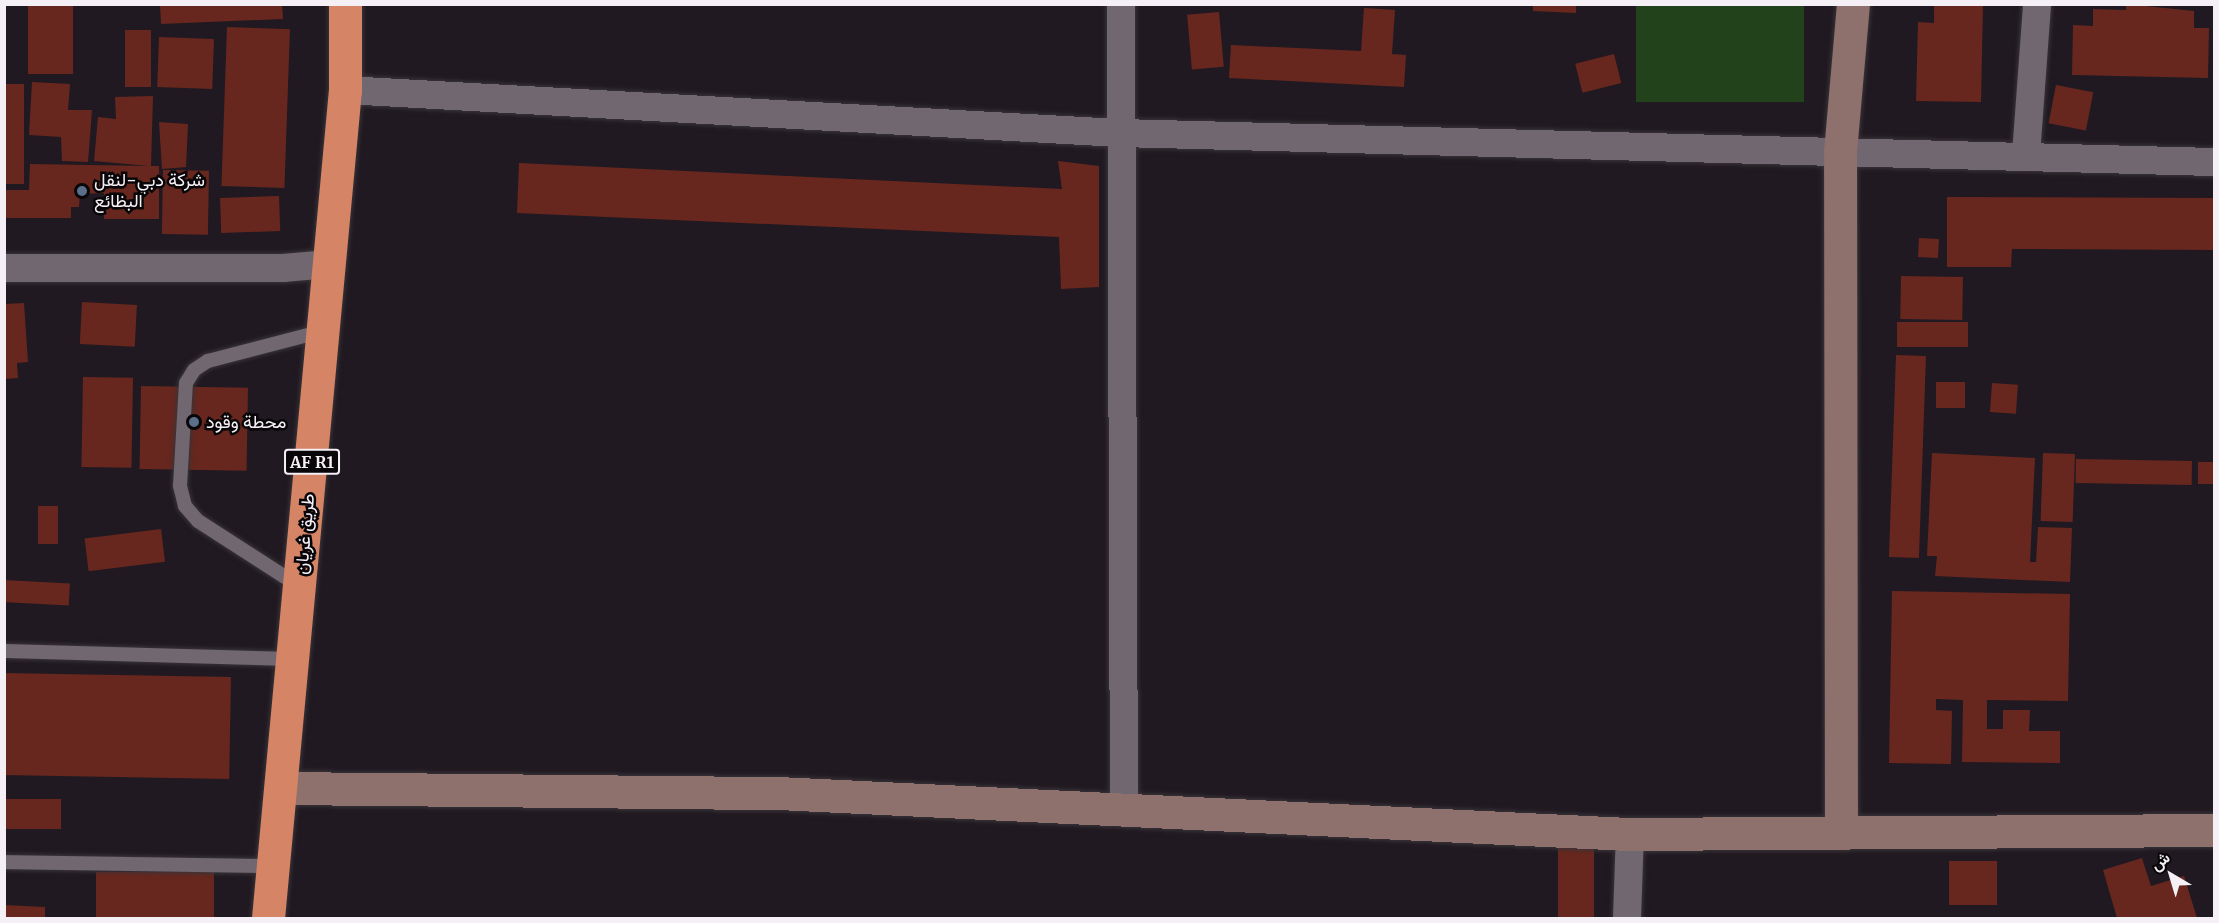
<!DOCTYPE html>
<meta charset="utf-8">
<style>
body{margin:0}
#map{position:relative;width:2219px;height:923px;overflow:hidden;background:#201921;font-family:Merriweather,Vazirmatn,serif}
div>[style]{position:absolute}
.green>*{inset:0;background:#21421b;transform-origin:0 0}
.building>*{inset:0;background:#67271e;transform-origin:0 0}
.roads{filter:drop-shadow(0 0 2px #393439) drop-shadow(0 0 2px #393439)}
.lane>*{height:14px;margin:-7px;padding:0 7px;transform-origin:7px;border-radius:7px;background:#706770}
.street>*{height:28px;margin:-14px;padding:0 14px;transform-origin:14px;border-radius:14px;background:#706770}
.secondary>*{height:33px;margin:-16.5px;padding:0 16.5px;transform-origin:16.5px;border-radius:16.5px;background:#8e706d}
.highway>*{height:33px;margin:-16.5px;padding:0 16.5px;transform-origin:16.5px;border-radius:16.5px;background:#d58466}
.dots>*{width:16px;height:16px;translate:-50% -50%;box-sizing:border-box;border:3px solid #080608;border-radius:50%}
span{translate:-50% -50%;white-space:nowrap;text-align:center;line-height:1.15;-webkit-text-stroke:5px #080608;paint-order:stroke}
.shield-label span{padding:2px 4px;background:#080608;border:2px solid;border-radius:4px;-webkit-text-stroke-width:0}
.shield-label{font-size:16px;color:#f5f0f5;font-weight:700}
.poi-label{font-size:18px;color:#f5f0f5}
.left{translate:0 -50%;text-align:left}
.street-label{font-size:18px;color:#f5f0f5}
.frame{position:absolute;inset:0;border:6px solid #f5f0f5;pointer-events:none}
.north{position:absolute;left:2141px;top:845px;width:60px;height:60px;-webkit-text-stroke:4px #080608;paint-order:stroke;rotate:322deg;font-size:16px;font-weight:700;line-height:24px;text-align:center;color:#f5f0f5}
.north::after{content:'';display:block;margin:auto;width:21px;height:27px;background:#f5f0f5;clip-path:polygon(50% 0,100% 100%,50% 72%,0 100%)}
</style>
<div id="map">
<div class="green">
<div style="left:1636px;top:5px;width:168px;height:97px"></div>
</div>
<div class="building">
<div style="left:28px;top:4px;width:45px;height:70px"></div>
<div style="clip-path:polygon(160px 4px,282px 4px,283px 19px,161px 24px)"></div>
<div style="clip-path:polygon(1533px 4px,1576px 4px,1576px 13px,1533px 11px)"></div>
<div style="clip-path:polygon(1934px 4px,1983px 4px,1981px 102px,1916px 101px,1918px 22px,1934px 23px)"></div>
<div style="clip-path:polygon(2126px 4px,2194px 11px,2194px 28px,2209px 28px,2208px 78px,2072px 75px,2073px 25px,2093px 26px,2093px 9px,2126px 10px)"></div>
<div style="clip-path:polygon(1364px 8px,1395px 10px,1392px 54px,1406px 55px,1404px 87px,1229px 78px,1231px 45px,1361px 51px)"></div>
<div style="left:1219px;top:12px;width:55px;height:32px;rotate:85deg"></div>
<div style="left:227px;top:27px;width:63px;height:159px;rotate:2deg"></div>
<div style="left:125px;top:30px;width:26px;height:57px"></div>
<div style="left:159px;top:37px;width:55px;height:50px;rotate:2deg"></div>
<div style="left:1614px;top:54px;width:30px;height:40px;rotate:76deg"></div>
<div style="clip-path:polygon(32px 82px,70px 84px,68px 110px,92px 110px,88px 162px,62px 161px,61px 137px,29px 135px)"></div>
<div style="left:4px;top:84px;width:20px;height:100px"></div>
<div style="left:2056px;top:85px;width:38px;height:39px;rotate:11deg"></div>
<div style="clip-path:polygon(153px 96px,151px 166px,159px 166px,159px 219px,104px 219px,104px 193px,80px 194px,79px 207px,71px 207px,71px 218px,4px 218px,4px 190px,29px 190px,30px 164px,149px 166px,94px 161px,98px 117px,116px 119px,115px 97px)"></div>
<div style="clip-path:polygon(159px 122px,188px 124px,186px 167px,162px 169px)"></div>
<div style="clip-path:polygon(1058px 161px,1099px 166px,1099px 287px,1061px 289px,1059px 237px,517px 213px,519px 163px,1062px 189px)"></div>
<div style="left:163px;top:170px;width:46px;height:64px;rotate:1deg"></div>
<div style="left:279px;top:196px;width:35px;height:59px;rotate:88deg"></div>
<div style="clip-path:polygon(1947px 197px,2214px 198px,2214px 250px,2012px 249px,2011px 267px,1947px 267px)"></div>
<div style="left:1919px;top:238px;width:20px;height:19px;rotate:3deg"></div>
<div style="left:1901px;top:276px;width:62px;height:43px;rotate:1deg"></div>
<div style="left:82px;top:302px;width:55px;height:42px;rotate:3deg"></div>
<div style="clip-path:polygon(24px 303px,28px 362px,17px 363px,18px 378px,4px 379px,4px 304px)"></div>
<div style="left:1968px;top:322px;width:25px;height:71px;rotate:90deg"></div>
<div style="left:1896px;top:355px;width:30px;height:202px;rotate:2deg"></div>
<div style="left:83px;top:377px;width:50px;height:90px;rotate:1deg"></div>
<div style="left:1936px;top:382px;width:29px;height:26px"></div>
<div style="left:1992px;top:383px;width:26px;height:29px;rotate:4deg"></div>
<div style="left:141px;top:386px;width:107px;height:83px;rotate:1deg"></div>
<div style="clip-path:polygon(1932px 453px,2035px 458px,2030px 562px,2036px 562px,2038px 527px,2072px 528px,2070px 582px,1935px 576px,1937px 556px,1927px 556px)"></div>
<div style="left:2043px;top:453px;width:32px;height:68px;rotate:2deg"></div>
<div style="left:2076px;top:459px;width:116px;height:24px;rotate:1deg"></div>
<div style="left:2198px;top:462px;width:16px;height:22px"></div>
<div style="left:38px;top:506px;width:20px;height:38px"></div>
<div style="left:161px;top:529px;width:33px;height:77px;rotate:83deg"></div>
<div style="left:4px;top:580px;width:66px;height:22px;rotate:3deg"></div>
<div style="clip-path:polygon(1892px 591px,2070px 594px,2068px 701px,1987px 700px,1987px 729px,2003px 729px,2003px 710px,2030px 710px,2029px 731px,2060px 731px,2060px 763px,1962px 762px,1963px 700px,1936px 699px,1936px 710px,1952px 711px,1951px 764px,1889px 763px)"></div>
<div style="left:4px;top:673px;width:227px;height:102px;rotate:1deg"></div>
<div style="left:4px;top:799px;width:57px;height:30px"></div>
<div style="left:1558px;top:846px;width:36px;height:72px"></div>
<div style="clip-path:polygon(2142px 858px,2151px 886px,2184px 876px,2197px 918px,2117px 918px,2103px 870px)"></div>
<div style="left:1997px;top:861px;width:44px;height:48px;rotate:90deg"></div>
<div style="left:96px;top:872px;width:118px;height:46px"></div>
<div style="clip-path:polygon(4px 905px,45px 907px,45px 918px,4px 918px)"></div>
</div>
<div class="roads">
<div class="lane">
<div style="left:299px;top:586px;width:120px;rotate:-147.2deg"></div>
<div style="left:198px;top:521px;width:20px;rotate:-131deg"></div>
<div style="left:185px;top:506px;width:21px;rotate:-104deg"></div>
<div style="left:180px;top:486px;width:103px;rotate:-86.7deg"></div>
<div style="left:186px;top:383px;width:15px;rotate:-58deg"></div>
<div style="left:194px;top:370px;width:17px;rotate:-33deg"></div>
<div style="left:208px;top:361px;width:119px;rotate:-14.6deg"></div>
<div style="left:4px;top:651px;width:289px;rotate:1.6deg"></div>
<div style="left:4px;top:862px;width:268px;rotate:0.9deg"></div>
</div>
<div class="street">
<div style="left:1121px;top:4px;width:804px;rotate:89.79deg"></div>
<div style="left:345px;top:90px;width:776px;rotate:3.18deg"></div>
<div style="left:1120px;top:133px;width:1094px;rotate:1.52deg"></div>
<div style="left:2026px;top:155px;width:151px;rotate:-85.8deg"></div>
<div style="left:4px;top:268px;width:279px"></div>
<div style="left:283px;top:268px;width:46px;rotate:-5deg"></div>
<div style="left:1627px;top:918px;width:84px;rotate:-88deg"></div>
</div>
<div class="secondary">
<div style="left:283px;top:788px;width:495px;rotate:0.6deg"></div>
<div style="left:778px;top:793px;width:853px;rotate:2.76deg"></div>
<div style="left:1630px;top:834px;width:584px;rotate:-0.39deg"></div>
<div style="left:1841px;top:832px;width:680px;rotate:-90.08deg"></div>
<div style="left:1840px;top:152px;width:149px;rotate:-85deg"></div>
</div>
<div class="highway">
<div style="left:268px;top:918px;width:832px;rotate:-84.69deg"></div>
<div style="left:345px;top:90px;width:86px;rotate:-90deg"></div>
</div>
</div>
<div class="dots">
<div style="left:82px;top:191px;background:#5c6f8a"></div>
<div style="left:194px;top:422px;background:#5c6f8a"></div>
</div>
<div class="shield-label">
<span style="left:312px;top:462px">AF R1</span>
</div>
<div class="poi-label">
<span class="left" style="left:94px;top:191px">شركة دبي-لنقل<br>البظائع</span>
<span class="left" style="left:206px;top:422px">محطة وقود</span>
</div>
<div class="street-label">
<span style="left:305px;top:534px;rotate:-85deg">طريق غريان</span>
</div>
<div class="frame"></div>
<div class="north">ش</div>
</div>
